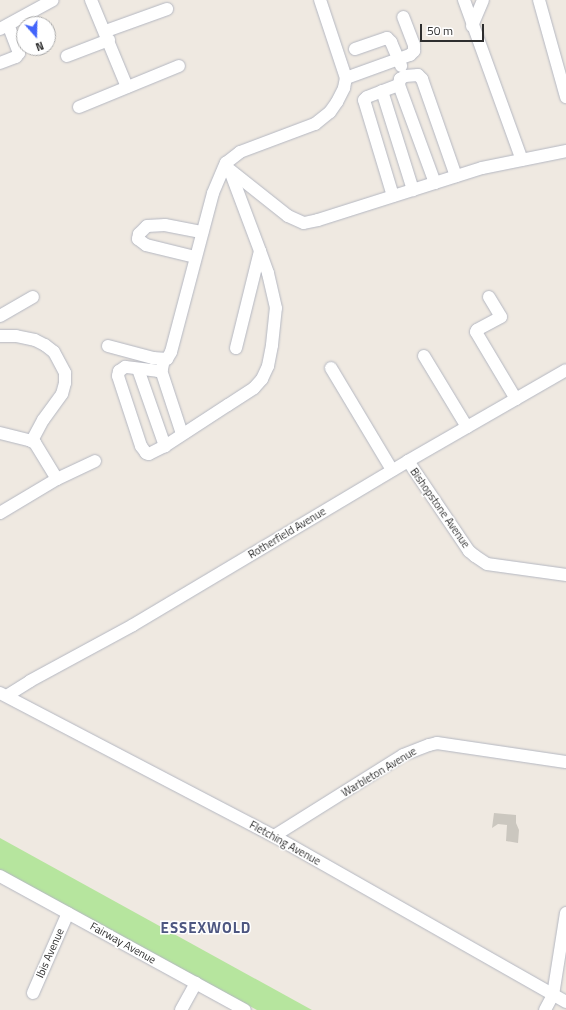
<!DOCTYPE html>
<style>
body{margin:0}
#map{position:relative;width:566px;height:1010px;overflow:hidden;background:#efe9e1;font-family:"Titillium Web",sans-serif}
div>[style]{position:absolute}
.green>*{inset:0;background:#b6e59e}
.building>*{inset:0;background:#cbc7bf}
.roads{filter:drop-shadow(0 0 1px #b4b7c1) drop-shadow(0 0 1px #b4b7c1)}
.minor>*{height:12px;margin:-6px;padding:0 6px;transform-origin:6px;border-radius:6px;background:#fff}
span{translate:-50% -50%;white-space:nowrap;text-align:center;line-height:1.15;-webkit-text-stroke:3px #fff;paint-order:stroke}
.street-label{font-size:11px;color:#2e2e2e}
.district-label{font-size:15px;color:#4d5680;font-weight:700;letter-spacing:1px}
.north{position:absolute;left:16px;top:16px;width:40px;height:40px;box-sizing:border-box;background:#fff;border:1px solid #ababab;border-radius:50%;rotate:160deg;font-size:11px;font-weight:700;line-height:16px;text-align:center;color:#2e2e2e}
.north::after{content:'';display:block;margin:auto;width:14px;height:18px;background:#4264fb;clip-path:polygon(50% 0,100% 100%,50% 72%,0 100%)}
.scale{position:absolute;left:420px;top:24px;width:64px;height:18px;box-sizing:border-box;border:2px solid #2e2e2e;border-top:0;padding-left:5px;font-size:12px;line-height:14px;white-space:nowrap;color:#2e2e2e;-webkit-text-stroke:3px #fff;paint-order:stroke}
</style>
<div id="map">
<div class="green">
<div style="clip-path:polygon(0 838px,312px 1010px,257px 1010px,0 871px)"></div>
</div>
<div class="building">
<div style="clip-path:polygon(494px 813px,516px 815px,516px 823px,519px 830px,518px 843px,506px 841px,507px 825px,498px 824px,492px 828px)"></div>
</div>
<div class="roads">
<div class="minor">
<div style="left:91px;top:0;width:94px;rotate:67.5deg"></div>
<div style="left:464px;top:0;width:170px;rotate:70.1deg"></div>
<div style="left:539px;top:0;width:101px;rotate:74.4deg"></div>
<div style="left:472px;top:26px;width:28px;rotate:-67deg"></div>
<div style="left:0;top:29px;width:60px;rotate:-28.7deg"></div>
<div style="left:106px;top:31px;width:65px;rotate:-19.8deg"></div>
<div style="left:355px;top:49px;width:34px;rotate:-19deg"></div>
<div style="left:387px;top:38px;width:6px;rotate:45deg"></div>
<div style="left:391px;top:42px;width:26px;rotate:67deg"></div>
<div style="left:67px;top:56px;width:45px;rotate:-20.9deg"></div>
<div style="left:0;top:63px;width:17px;rotate:-21deg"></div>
<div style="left:16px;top:57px;width:5px;rotate:-53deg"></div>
<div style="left:19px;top:53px;width:30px;rotate:-111deg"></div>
<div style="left:346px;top:78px;width:68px;rotate:-19.8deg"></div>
<div style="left:410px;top:55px;width:6px;rotate:-45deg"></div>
<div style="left:414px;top:51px;width:6px;rotate:-90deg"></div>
<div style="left:414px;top:45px;width:30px;rotate:-111deg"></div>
<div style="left:382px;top:91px;width:104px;rotate:72.6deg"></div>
<div style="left:79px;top:107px;width:108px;rotate:-22.3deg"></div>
<div style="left:230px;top:170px;width:74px;rotate:38.4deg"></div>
<div style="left:288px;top:216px;width:17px;rotate:24deg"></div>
<div style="left:304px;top:223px;width:14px;rotate:-12deg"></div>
<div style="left:318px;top:220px;width:172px;rotate:-17.6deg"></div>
<div style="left:482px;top:168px;width:86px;rotate:-11.4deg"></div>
<div style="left:230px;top:171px;width:85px;rotate:69.4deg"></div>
<div style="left:260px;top:251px;width:100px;rotate:103.9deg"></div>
<div style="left:435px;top:183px;width:104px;rotate:-110.2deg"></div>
<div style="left:399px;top:85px;width:6px;rotate:-81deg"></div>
<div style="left:400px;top:79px;width:6px;rotate:-31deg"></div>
<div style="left:405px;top:76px;width:13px;rotate:-4deg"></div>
<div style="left:418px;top:75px;width:6px;rotate:45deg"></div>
<div style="left:422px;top:79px;width:103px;rotate:70.7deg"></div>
<div style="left:393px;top:196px;width:100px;rotate:-106.8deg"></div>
<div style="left:364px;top:100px;width:4px;rotate:-45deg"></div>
<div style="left:367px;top:97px;width:34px;rotate:-21deg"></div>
<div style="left:195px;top:257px;width:50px;rotate:-166.2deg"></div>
<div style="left:146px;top:245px;width:10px;rotate:-143deg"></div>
<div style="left:138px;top:239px;width:5px;rotate:-79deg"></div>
<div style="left:139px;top:234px;width:11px;rotate:-45deg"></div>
<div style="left:147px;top:226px;width:18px;rotate:-3deg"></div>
<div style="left:165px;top:225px;width:38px;rotate:11deg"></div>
<div style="left:489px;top:297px;width:23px;rotate:59deg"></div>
<div style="left:501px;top:317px;width:27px;rotate:152deg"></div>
<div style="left:477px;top:330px;width:2px;rotate:117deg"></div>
<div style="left:476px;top:332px;width:78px;rotate:59.2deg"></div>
<div style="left:0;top:316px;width:38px;rotate:-30deg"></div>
<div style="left:0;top:336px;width:16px"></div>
<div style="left:16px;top:336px;width:19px;rotate:12deg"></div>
<div style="left:35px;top:340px;width:11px;rotate:27deg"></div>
<div style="left:45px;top:345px;width:11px;rotate:38deg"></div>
<div style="left:54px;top:352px;width:24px;rotate:62deg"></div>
<div style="left:65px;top:373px;width:10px;rotate:90deg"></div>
<div style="left:65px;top:383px;width:11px;rotate:105deg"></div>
<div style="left:62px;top:394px;width:32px;rotate:126deg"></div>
<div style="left:43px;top:420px;width:24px;rotate:118deg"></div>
<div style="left:108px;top:346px;width:47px;rotate:14.9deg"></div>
<div style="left:153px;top:358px;width:14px;rotate:4deg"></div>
<div style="left:167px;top:359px;width:8px;rotate:-60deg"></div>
<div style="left:171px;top:352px;width:164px;rotate:-75.2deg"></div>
<div style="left:213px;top:193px;width:33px;rotate:-67deg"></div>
<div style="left:226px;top:163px;width:18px;rotate:-38deg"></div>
<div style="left:240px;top:152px;width:80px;rotate:-20.5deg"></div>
<div style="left:315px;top:124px;width:19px;rotate:-39deg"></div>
<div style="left:330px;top:112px;width:12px;rotate:-55deg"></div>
<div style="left:337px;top:102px;width:16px;rotate:-63deg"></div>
<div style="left:344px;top:88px;width:10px;rotate:-79deg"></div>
<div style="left:346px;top:78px;width:82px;rotate:-108.4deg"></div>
<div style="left:424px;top:356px;width:83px;rotate:58.8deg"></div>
<div style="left:164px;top:360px;width:9px;rotate:103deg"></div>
<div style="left:162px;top:369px;width:4px;rotate:146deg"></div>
<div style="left:159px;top:371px;width:34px;rotate:-173deg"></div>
<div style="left:125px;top:367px;width:7px;rotate:146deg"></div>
<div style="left:119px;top:371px;width:5px;rotate:101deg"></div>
<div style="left:118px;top:376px;width:74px;rotate:71.8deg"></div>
<div style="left:141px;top:446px;width:9px;rotate:54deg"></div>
<div style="left:146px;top:453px;width:3px;rotate:18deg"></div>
<div style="left:149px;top:454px;width:18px;rotate:-27deg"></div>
<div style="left:165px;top:446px;width:75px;rotate:-33.1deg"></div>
<div style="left:228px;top:405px;width:31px;rotate:-33deg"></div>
<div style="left:254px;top:388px;width:12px;rotate:-48deg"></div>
<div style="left:262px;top:379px;width:14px;rotate:-65deg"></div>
<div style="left:268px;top:366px;width:21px;rotate:-79deg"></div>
<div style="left:272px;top:345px;width:37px;rotate:-84deg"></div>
<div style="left:276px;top:308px;width:36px;rotate:-103deg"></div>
<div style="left:268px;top:273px;width:23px;rotate:-110deg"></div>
<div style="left:331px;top:368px;width:119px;rotate:59.1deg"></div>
<div style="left:138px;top:369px;width:82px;rotate:70.7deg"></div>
<div style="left:161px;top:370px;width:67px;rotate:71.8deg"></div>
<div style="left:0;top:433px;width:30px;rotate:14deg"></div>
<div style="left:29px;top:440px;width:7px;rotate:27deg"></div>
<div style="left:35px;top:443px;width:42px;rotate:58.6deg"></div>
<div style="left:408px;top:461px;width:109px;rotate:55.9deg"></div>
<div style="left:469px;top:551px;width:8px;rotate:40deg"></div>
<div style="left:475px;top:556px;width:14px;rotate:34deg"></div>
<div style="left:487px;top:564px;width:80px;rotate:7.9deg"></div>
<div style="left:0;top:513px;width:66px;rotate:-30.8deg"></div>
<div style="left:57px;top:479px;width:42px;rotate:-25.3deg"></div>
<div style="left:0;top:693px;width:309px;rotate:27.6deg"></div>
<div style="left:274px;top:836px;width:336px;rotate:29.6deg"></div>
<div style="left:8px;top:695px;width:26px;rotate:-32deg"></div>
<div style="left:30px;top:681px;width:117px;rotate:-28.5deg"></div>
<div style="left:133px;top:625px;width:320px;rotate:-30.8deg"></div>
<div style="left:408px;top:461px;width:182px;rotate:-29.9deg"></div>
<div style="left:274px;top:836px;width:152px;rotate:-32.1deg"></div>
<div style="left:403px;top:755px;width:28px;rotate:-21deg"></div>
<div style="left:429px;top:745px;width:8px;rotate:-14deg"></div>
<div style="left:437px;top:743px;width:130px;rotate:8.4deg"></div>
<div style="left:0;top:876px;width:279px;rotate:28.7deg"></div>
<div style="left:33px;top:993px;width:87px;rotate:-66.4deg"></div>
<div style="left:181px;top:1010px;width:31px;rotate:-61deg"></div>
<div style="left:545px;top:1010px;width:17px;rotate:-62deg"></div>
<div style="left:553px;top:995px;width:83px;rotate:-81deg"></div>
</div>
</div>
<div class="street-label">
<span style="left:440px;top:508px;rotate:55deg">Bishopstone Avenue</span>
<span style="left:287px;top:533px;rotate:-31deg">Rotherfield Avenue</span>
<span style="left:379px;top:772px;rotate:-31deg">Warbleton Avenue</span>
<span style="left:285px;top:843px;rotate:29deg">Fletching Avenue</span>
<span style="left:123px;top:943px;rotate:29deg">Fairway Avenue</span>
<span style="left:50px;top:953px;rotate:-66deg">Ibis Avenue</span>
</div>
<div class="district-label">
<span style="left:206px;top:928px">ESSEXWOLD</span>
</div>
<div class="north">N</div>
<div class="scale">50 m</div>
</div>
